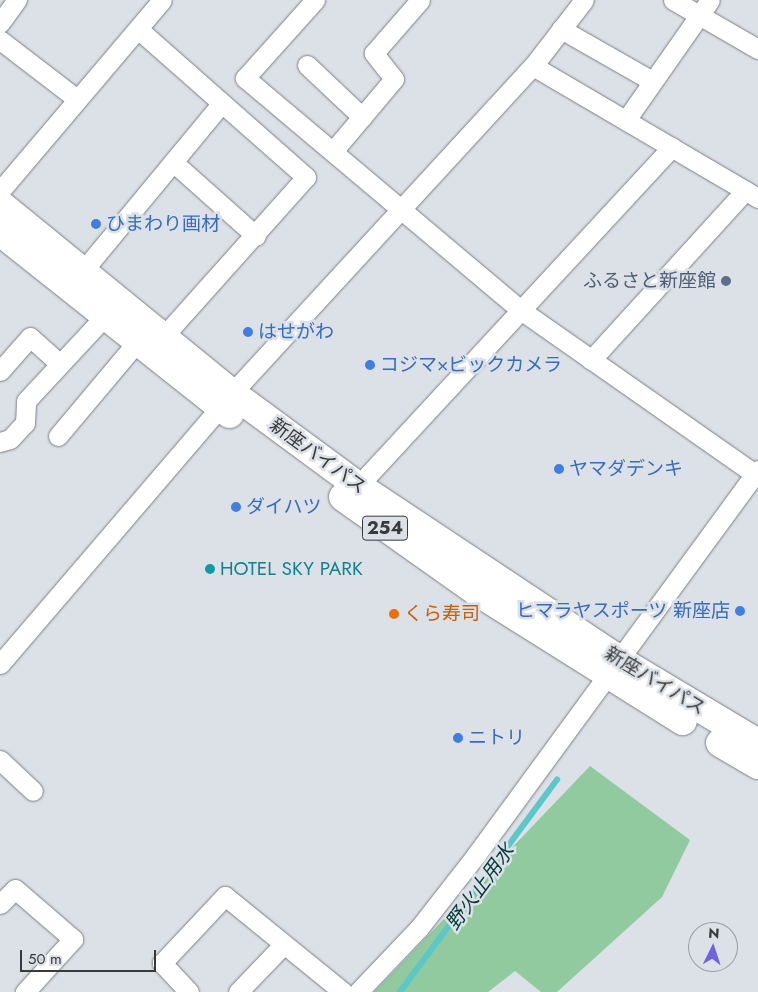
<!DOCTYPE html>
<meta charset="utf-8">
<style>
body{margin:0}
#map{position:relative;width:758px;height:992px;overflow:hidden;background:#dce1e7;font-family:Jost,"Noto Sans JP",sans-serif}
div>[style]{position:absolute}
.green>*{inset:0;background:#90ca9e}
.stream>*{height:5.5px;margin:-2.75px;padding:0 2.75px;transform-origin:2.75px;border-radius:2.75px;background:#5cc7c8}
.roads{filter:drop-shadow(0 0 1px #7a7f83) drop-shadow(0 0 1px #7a7f83)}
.minor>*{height:19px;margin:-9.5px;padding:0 9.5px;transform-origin:9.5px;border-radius:9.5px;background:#fff}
.highway>*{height:28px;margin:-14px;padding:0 14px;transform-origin:14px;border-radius:14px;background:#fff}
.dots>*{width:14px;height:14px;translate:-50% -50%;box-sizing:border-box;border:2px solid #dce1e7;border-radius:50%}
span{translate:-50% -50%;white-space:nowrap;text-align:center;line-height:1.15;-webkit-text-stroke:5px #dce1e7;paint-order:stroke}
.shield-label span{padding:1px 4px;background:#dce1e7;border:1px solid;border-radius:4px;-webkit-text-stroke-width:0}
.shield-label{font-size:18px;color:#383a3c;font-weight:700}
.shop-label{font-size:19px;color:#366cbe}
.left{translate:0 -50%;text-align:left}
.right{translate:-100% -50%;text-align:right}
.service-label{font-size:19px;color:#4e5e75}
.street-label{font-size:19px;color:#383a3c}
.culture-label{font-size:19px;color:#0d838f}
.food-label{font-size:19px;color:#c56008}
.water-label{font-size:20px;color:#053a3b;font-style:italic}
.north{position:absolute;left:688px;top:922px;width:50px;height:50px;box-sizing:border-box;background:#dce1e7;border:1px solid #9a9ea3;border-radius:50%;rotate:4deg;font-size:14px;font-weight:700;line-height:20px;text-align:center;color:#383a3c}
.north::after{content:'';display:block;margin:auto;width:18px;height:22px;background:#7062dd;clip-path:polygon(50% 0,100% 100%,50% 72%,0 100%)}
.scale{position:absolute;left:20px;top:950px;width:136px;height:22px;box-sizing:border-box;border:2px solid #383a3c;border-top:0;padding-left:6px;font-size:15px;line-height:18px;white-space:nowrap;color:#383a3c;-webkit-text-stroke:4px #dce1e7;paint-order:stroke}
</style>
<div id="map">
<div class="green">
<div style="clip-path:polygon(590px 766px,690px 840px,662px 897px,557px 992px,541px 992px,515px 971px,488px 992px,374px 992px)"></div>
</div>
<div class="stream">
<div style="left:400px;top:992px;width:264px;rotate:-53.5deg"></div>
</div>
<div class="roads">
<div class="minor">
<div style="left:315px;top:0;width:105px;rotate:131.9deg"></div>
<div style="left:245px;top:78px;width:362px;rotate:40.1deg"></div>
<div style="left:522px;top:311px;width:288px;rotate:35deg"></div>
<div style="left:673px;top:0;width:98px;rotate:30deg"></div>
<div style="left:0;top:23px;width:29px;rotate:-54deg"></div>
<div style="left:138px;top:29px;width:224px;rotate:41.4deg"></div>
<div style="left:306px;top:177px;width:225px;rotate:131.8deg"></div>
<div style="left:561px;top:29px;width:105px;rotate:29.7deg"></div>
<div style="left:0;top:40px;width:97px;rotate:37.5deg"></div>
<div style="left:307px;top:65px;width:76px;rotate:43.4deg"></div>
<div style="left:533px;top:66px;width:261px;rotate:30.4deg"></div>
<div style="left:626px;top:120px;width:146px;rotate:-55deg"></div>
<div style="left:334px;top:150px;width:93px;rotate:-49.8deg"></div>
<div style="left:394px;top:79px;width:33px;rotate:-128deg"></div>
<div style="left:374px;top:53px;width:70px;rotate:-49deg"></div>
<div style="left:173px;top:162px;width:111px;rotate:41.7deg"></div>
<div style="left:0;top:191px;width:250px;rotate:-49.7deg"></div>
<div style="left:82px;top:272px;width:218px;rotate:-50.4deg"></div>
<div style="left:591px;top:360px;width:229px;rotate:-47.7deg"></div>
<div style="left:0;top:371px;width:45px;rotate:-48.6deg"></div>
<div style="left:30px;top:337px;width:40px;rotate:42deg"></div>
<div style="left:232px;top:393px;width:444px;rotate:-47.4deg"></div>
<div style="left:533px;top:66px;width:83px;rotate:-52.3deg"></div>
<div style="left:58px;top:436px;width:123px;rotate:-50deg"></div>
<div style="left:0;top:442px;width:10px;rotate:-17deg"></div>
<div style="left:10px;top:439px;width:22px;rotate:-47deg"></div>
<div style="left:25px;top:423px;width:22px;rotate:-87deg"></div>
<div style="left:26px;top:401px;width:115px;rotate:-47.1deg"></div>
<div style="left:358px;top:486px;width:462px;rotate:-47.2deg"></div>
<div style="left:0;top:664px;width:338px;rotate:-49.4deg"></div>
<div style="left:0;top:760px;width:45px;rotate:43.2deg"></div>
<div style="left:0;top:904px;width:21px;rotate:-45deg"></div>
<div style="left:15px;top:889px;width:77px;rotate:40.8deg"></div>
<div style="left:73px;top:939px;width:72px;rotate:132.2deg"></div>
<div style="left:189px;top:992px;width:40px;rotate:-133deg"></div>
<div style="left:162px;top:963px;width:92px;rotate:-46.8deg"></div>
<div style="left:225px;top:896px;width:152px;rotate:39.1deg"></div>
<div style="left:238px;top:992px;width:65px;rotate:-46.2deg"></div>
<div style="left:358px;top:992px;width:88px;rotate:-46.4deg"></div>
<div style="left:419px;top:928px;width:93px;rotate:-52deg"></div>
<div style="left:476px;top:855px;width:477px;rotate:-53.8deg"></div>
</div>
<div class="highway">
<div style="left:0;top:204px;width:299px;rotate:39.2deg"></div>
<div style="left:232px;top:393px;width:157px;rotate:36.4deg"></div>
<div style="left:358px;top:486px;width:316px;rotate:33.6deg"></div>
<div style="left:621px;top:661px;width:160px;rotate:30.9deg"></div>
<div style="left:0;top:232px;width:293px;rotate:38.4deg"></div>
<div style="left:343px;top:497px;width:164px;rotate:35.3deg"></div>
<div style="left:477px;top:592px;width:243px;rotate:32.1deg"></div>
<div style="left:720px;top:743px;width:44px;rotate:30.1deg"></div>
</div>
</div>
<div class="dots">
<div style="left:96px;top:224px;background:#3f7fe0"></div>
<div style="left:726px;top:281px;background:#5c6f8a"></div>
<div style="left:248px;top:332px;background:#3f7fe0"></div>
<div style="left:370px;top:365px;background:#3f7fe0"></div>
<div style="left:559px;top:469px;background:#3f7fe0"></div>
<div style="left:236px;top:507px;background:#3f7fe0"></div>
<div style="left:210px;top:569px;background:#0f9aa8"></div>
<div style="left:740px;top:611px;background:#3f7fe0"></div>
<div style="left:394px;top:614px;background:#e8710a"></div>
<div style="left:458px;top:738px;background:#3f7fe0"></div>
</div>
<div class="shield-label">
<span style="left:385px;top:528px">254</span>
</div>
<div class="shop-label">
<span class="left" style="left:106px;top:224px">ひまわり画材</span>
<span class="left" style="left:258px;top:332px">はせがわ</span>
<span class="left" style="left:380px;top:365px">コジマ×ビックカメラ</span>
<span class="left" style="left:569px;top:469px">ヤマダデンキ</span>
<span class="left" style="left:246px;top:507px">ダイハツ</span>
<span class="right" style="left:730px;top:611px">ヒマラヤスポーツ 新座店</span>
<span class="left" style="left:468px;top:738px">ニトリ</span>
</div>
<div class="service-label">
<span class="right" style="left:716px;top:281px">ふるさと新座館</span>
</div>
<div class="street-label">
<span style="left:318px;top:456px;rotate:36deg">新座バイパス</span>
<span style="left:655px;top:681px;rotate:31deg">新座バイパス</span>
</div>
<div class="culture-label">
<span class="left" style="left:220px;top:569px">HOTEL SKY PARK</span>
</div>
<div class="food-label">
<span class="left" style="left:404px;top:614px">くら寿司</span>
</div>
<div class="water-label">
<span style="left:480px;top:887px;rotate:-54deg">野火止用水</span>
</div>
<div class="north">N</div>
<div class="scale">50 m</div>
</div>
